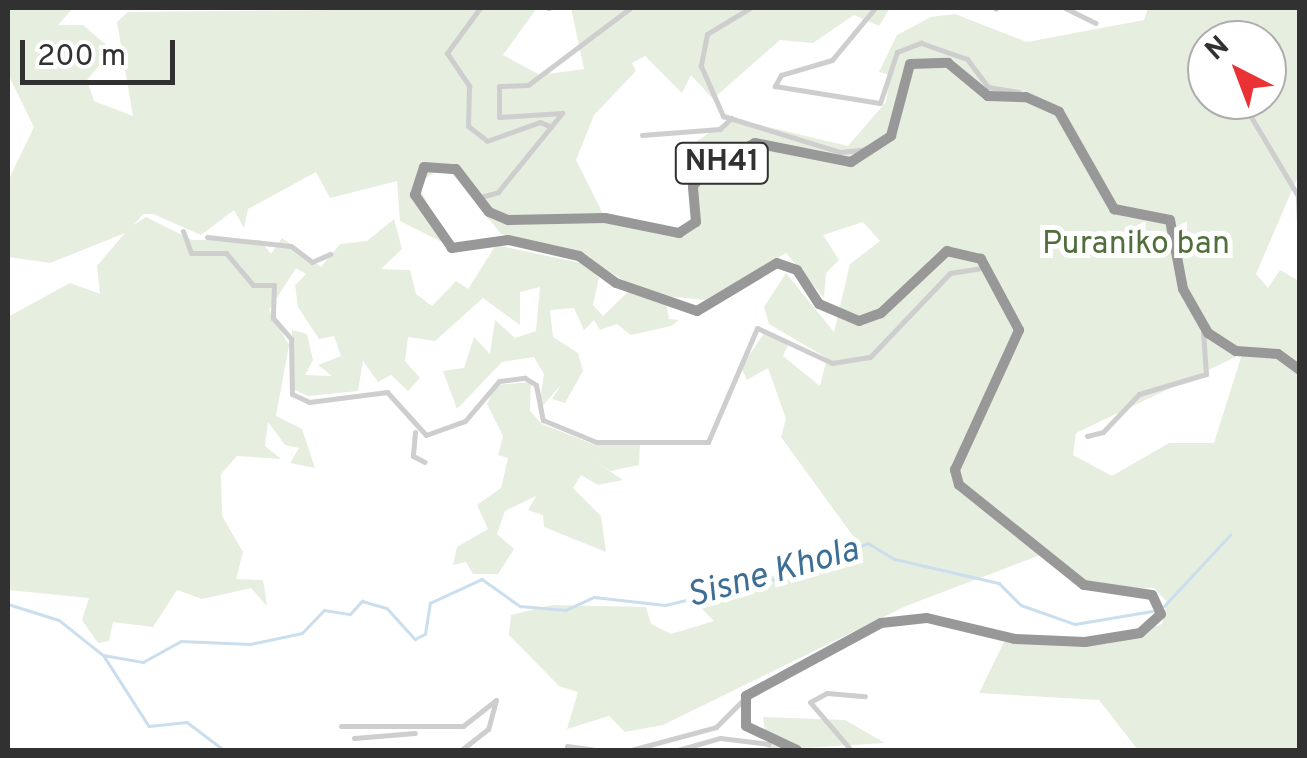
<!DOCTYPE html>
<style>
body{margin:0}
#map{position:relative;width:1307px;height:758px;overflow:hidden;background:#fff;font-family:Overpass,sans-serif}
div>[style]{position:absolute}
.green>*{inset:0;background:#e6eedf}
.stream>*{height:2.5px;margin:-1.25px;padding:0 1.25px;transform-origin:1.25px;border-radius:1.25px;background:#cbdeee}
.minor>*{height:5px;margin:-2.5px;padding:0 2.5px;transform-origin:2.5px;border-radius:2.5px;background:#cecece}
.highway>*{height:10px;margin:-5px;padding:0 5px;transform-origin:5px;border-radius:5px;background:#989898}
span{translate:-50% -50%;white-space:nowrap;text-align:center;line-height:1.15;-webkit-text-stroke:10px #fff;paint-order:stroke}
.shield-label span{padding:2px 8px;background:#fff;border:2px solid;border-radius:8px;-webkit-text-stroke-width:0}
.shield-label{font-size:30px;color:#313131;font-weight:700}
.park-label{font-size:32px;color:#516e3c}
.water-label{font-size:35px;color:#3c6e96;font-style:italic}
.frame{position:absolute;inset:0;border:10px solid #313131;pointer-events:none}
.north{position:absolute;left:1187px;top:20px;width:100px;height:100px;box-sizing:border-box;background:#fff;border:2px solid #adadad;border-radius:50%;rotate:318deg;font-size:28px;font-weight:700;line-height:40px;text-align:center;color:#313131}
.north::after{content:'';display:block;margin:auto;width:35px;height:45px;background:#ea3134;clip-path:polygon(50% 0,100% 100%,50% 72%,0 100%)}
.scale{position:absolute;left:20px;top:40px;width:155px;height:45px;box-sizing:border-box;border:5px solid #313131;border-top:0;padding-left:12px;font-size:30px;line-height:35px;white-space:nowrap;color:#313131;-webkit-text-stroke:8px #fff;paint-order:stroke}
</style>
<div id="map">
<div class="green">
<div style="clip-path:polygon(evenodd,8px 8px,73px 8px,58px 25px,83px 25px,112px 50px,87px 80px,94px 101px,133px 116px,117px 22px,128px 12px,537px 8px,503px 55px,540px 75px,584px 69px,571px 8px,890px 8px,879px 26px,854px 15px,813px 43px,780px 40px,713px 99px,691px 75px,682px 93px,645px 56px,632px 63px,636px 71px,594px 115px,576px 160px,605px 218px,672px 234px,690px 227px,699px 175px,681px 152px,731px 118px,848px 146px,886px 102px,890px 75px,879px 72px,897px 35px,931px 17px,955px 14px,1027px 42px,1144px 20px,1148px 8px,1299px 8px,1299px 174px,1256px 274px,1268px 288px,1280px 270px,1299px 281px,1299px 750px,1138px 750px,1099px 700px,979px 693px,1004px 642px,1107px 644px,1162px 624px,1167px 602px,1154px 588px,1099px 589px,1043px 554px,906px 606px,663px 725px,625px 732px,609px 716px,567px 729px,578px 692px,559px 686px,509px 635px,511px 615px,552px 605px,646px 607px,651px 624px,671px 634px,714px 621px,694px 601px,725px 601px,747px 584px,861px 547px,781px 437px,786px 419px,768px 368px,747px 380px,741px 367px,765px 332px,789px 343px,783px 356px,820px 386px,827px 358px,769px 324px,764px 307px,786px 273px,834px 332px,850px 264px,880px 241px,863px 222px,823px 235px,839px 260px,826px 273px,824px 298px,786px 253px,705px 300px,665px 296px,669px 319px,679px 320px,671px 326px,631px 335px,617px 324px,600px 330px,594px 320px,584px 330px,574px 308px,550px 310px,553px 337px,578px 353px,583px 371px,565px 403px,552px 399px,561px 385px,538px 411px,544px 374px,534px 357px,502px 362px,457px 409px,443px 371px,464px 368px,474px 337px,490px 354px,495px 320px,515px 338px,536px 331px,540px 287px,520px 292px,520px 325px,483px 298px,435px 341px,408px 337px,405px 361px,420px 378px,408px 391px,391px 375px,378px 382px,363px 361px,358px 391px,308px 396px,293px 389px,292px 330px,307px 334px,313px 360px,305px 375px,332px 376px,318px 365px,341px 356px,334px 336px,319px 339px,298px 307px,295px 285px,306px 274px,296px 268px,269px 310px,289px 345px,276px 416px,302px 429px,315px 468px,290px 463px,299px 448px,285px 445px,268px 422px,265px 446px,281px 459px,237px 456px,221px 474px,222px 516px,243px 552px,236px 579px,263px 580px,267px 606px,251px 588px,202px 599px,177px 590px,153px 627px,113px 622px,109px 641px,98px 643px,82px 620px,89px 598px,8px 590px,8px 317px,70px 283px,100px 294px,97px 266px,125px 233px,50px 263px,8px 257px,8px 181px,34px 127px,8px 74px,8px 8px,1207px 40px,1267px 40px,1267px 100px,1207px 100px,1207px 40px,8px 8px,446px 166px,501px 234px,593px 263px,634px 286px,603px 316px,593px 305px,599px 278px,585px 264px,496px 245px,468px 289px,456px 281px,432px 306px,416px 294px,410px 270px,381px 269px,402px 249px,394px 219px,367px 241px,340px 244px,321px 267px,282px 238px,271px 254px,260px 240px,192px 240px,146px 217px,134px 225px,143px 214px,153px 214px,201px 235px,234px 210px,244px 228px,248px 209px,316px 172px,330px 198px,397px 181px,400px 221px,450px 246px,417px 183px,446px 166px,8px 8px,1242px 354px,1214px 443px,1169px 443px,1112px 476px,1073px 455px,1076px 433px,1242px 354px)"></div>
<div style="clip-path:polygon(531px 382px,530px 411px,542px 424px,595px 445px,640px 443px,639px 465px,610px 471px,591px 459px,623px 480px,598px 485px,581px 475px,573px 488px,601px 516px,606px 552px,544px 527px,543px 515px,528px 510px,536px 496px,505px 511px,497px 534px,514px 549px,498px 574px,473px 574px,466px 562px,453px 565px,457px 547px,488px 529px,477px 505px,501px 488px,508px 458px,498px 455px,503px 436px,487px 404px,496px 385px)"></div>
<div style="clip-path:polygon(763px 717px,845px 720px,885px 743px,768px 750px)"></div>
</div>
<div class="stream">
<div style="left:8px;top:604px;width:53px;rotate:17.4deg"></div>
<div style="left:59px;top:620px;width:56px;rotate:38.5deg"></div>
<div style="left:103px;top:655px;width:41px;rotate:9.9deg"></div>
<div style="left:143px;top:662px;width:43px;rotate:-28.9deg"></div>
<div style="left:181px;top:641px;width:69px;rotate:2.5deg"></div>
<div style="left:250px;top:644px;width:53px;rotate:-11.9deg"></div>
<div style="left:302px;top:633px;width:32px;rotate:-46deg"></div>
<div style="left:324px;top:610px;width:26px;rotate:9deg"></div>
<div style="left:350px;top:614px;width:18px;rotate:-47deg"></div>
<div style="left:362px;top:601px;width:26px;rotate:16deg"></div>
<div style="left:387px;top:608px;width:42px;rotate:47.9deg"></div>
<div style="left:415px;top:639px;width:11px;rotate:-27deg"></div>
<div style="left:425px;top:634px;width:31px;rotate:-81deg"></div>
<div style="left:430px;top:603px;width:57px;rotate:-24.8deg"></div>
<div style="left:482px;top:579px;width:47px;rotate:35.4deg"></div>
<div style="left:520px;top:606px;width:46px;rotate:5deg"></div>
<div style="left:566px;top:610px;width:31px;rotate:-25deg"></div>
<div style="left:594px;top:597px;width:71px;rotate:6.4deg"></div>
<div style="left:665px;top:605px;width:139px;rotate:-13.3deg"></div>
<div style="left:800px;top:573px;width:74px;rotate:-23.8deg"></div>
<div style="left:868px;top:543px;width:31px;rotate:31deg"></div>
<div style="left:895px;top:559px;width:107px;rotate:13deg"></div>
<div style="left:999px;top:583px;width:31px;rotate:45deg"></div>
<div style="left:1021px;top:605px;width:57px;rotate:19.4deg"></div>
<div style="left:1075px;top:624px;width:84px;rotate:-9.6deg"></div>
<div style="left:1164px;top:606px;width:97px;rotate:-47.1deg"></div>
<div style="left:104px;top:656px;width:83px;rotate:57.3deg"></div>
<div style="left:149px;top:726px;width:38px;rotate:-6deg"></div>
<div style="left:187px;top:722px;width:46px;rotate:37.1deg"></div>
</div>
<div class="minor">
<div style="left:480px;top:8px;width:56px;rotate:126.3deg"></div>
<div style="left:447px;top:53px;width:40px;rotate:56deg"></div>
<div style="left:469px;top:86px;width:40px;rotate:91.4deg"></div>
<div style="left:468px;top:126px;width:24px;rotate:38deg"></div>
<div style="left:487px;top:141px;width:56px;rotate:-19.7deg"></div>
<div style="left:540px;top:122px;width:12px;rotate:24deg"></div>
<div style="left:548px;top:8px;width:1px"></div>
<div style="left:750px;top:8px;width:50px;rotate:148.8deg"></div>
<div style="left:707px;top:34px;width:33px;rotate:101deg"></div>
<div style="left:701px;top:66px;width:55px;rotate:66.3deg"></div>
<div style="left:723px;top:116px;width:122px;rotate:17.1deg"></div>
<div style="left:840px;top:152px;width:27px;rotate:-6deg"></div>
<div style="left:875px;top:8px;width:67px;rotate:129.6deg"></div>
<div style="left:832px;top:60px;width:53px;rotate:163.6deg"></div>
<div style="left:781px;top:75px;width:13px;rotate:119deg"></div>
<div style="left:775px;top:86px;width:106px;rotate:9.2deg"></div>
<div style="left:880px;top:103px;width:54px;rotate:-71.6deg"></div>
<div style="left:897px;top:52px;width:26px;rotate:-21deg"></div>
<div style="left:921px;top:43px;width:49px;rotate:19.2deg"></div>
<div style="left:967px;top:59px;width:35px;rotate:53deg"></div>
<div style="left:988px;top:87px;width:31px;rotate:9deg"></div>
<div style="left:995px;top:8px;width:1px;rotate:45deg"></div>
<div style="left:1065px;top:8px;width:34px;rotate:26deg"></div>
<div style="left:1241px;top:100px;width:112px;rotate:59.3deg"></div>
<div style="left:1298px;top:196px;width:30px;rotate:88deg"></div>
<div style="left:642px;top:135px;width:78px;rotate:-4.4deg"></div>
<div style="left:720px;top:129px;width:16px;rotate:-45deg"></div>
<div style="left:481px;top:197px;width:18px;rotate:-16deg"></div>
<div style="left:498px;top:192px;width:102px;rotate:-51deg"></div>
<div style="left:562px;top:113px;width:63px;rotate:176.4deg"></div>
<div style="left:499px;top:117px;width:31px;rotate:-90deg"></div>
<div style="left:499px;top:86px;width:29px;rotate:-2deg"></div>
<div style="left:528px;top:85px;width:128px;rotate:-37deg"></div>
<div style="left:183px;top:231px;width:23px;rotate:70deg"></div>
<div style="left:191px;top:253px;width:35px"></div>
<div style="left:226px;top:253px;width:42px;rotate:49.8deg"></div>
<div style="left:253px;top:285px;width:21px"></div>
<div style="left:274px;top:285px;width:33px;rotate:92deg"></div>
<div style="left:273px;top:318px;width:28px;rotate:49deg"></div>
<div style="left:291px;top:339px;width:55px;rotate:89deg"></div>
<div style="left:292px;top:394px;width:19px;rotate:25deg"></div>
<div style="left:309px;top:402px;width:79px;rotate:-7.3deg"></div>
<div style="left:387px;top:392px;width:58px;rotate:47.8deg"></div>
<div style="left:426px;top:435px;width:41px;rotate:-19.7deg"></div>
<div style="left:465px;top:421px;width:52px;rotate:-49.6deg"></div>
<div style="left:499px;top:381px;width:26px;rotate:-7deg"></div>
<div style="left:525px;top:378px;width:13px;rotate:32deg"></div>
<div style="left:536px;top:385px;width:36px;rotate:79deg"></div>
<div style="left:543px;top:420px;width:57px;rotate:22.5deg"></div>
<div style="left:596px;top:442px;width:112px"></div>
<div style="left:708px;top:442px;width:124px;rotate:-66.7deg"></div>
<div style="left:757px;top:328px;width:83px;rotate:25deg"></div>
<div style="left:832px;top:363px;width:38px;rotate:-9deg"></div>
<div style="left:870px;top:357px;width:116px;rotate:-46.4deg"></div>
<div style="left:950px;top:273px;width:32px;rotate:-9deg"></div>
<div style="left:207px;top:237px;width:84px;rotate:6.1deg"></div>
<div style="left:291px;top:246px;width:26px;rotate:37deg"></div>
<div style="left:312px;top:262px;width:20px;rotate:-24deg"></div>
<div style="left:415px;top:432px;width:24px;rotate:95deg"></div>
<div style="left:413px;top:456px;width:13px;rotate:27deg"></div>
<div style="left:1087px;top:436px;width:16px;rotate:-14deg"></div>
<div style="left:1103px;top:432px;width:52px;rotate:-46.5deg"></div>
<div style="left:1139px;top:394px;width:70px;rotate:-16.6deg"></div>
<div style="left:1206px;top:374px;width:42px;rotate:-94.1deg"></div>
<div style="left:341px;top:726px;width:122px"></div>
<div style="left:463px;top:726px;width:42px;rotate:-38.2deg"></div>
<div style="left:496px;top:700px;width:30px;rotate:105deg"></div>
<div style="left:488px;top:729px;width:34px;rotate:142deg"></div>
<div style="left:354px;top:738px;width:61px;rotate:-4.7deg"></div>
<div style="left:567px;top:746px;width:29px;rotate:8deg"></div>
<div style="left:631px;top:750px;width:88px;rotate:-15.1deg"></div>
<div style="left:716px;top:727px;width:38px;rotate:-45deg"></div>
<div style="left:678px;top:750px;width:44px;rotate:-15.9deg"></div>
<div style="left:720px;top:738px;width:49px;rotate:7deg"></div>
<div style="left:851px;top:750px;width:63px;rotate:-130.5deg"></div>
<div style="left:810px;top:702px;width:19px;rotate:-28deg"></div>
<div style="left:827px;top:693px;width:38px;rotate:5deg"></div>
</div>
<div class="highway">
<div style="left:797px;top:750px;width:56px;rotate:-154.8deg"></div>
<div style="left:746px;top:726px;width:30px;rotate:-90deg"></div>
<div style="left:746px;top:696px;width:153px;rotate:-28.4deg"></div>
<div style="left:881px;top:623px;width:46px;rotate:-6.2deg"></div>
<div style="left:927px;top:618px;width:90px;rotate:13.4deg"></div>
<div style="left:1015px;top:639px;width:70px;rotate:2.5deg"></div>
<div style="left:1085px;top:642px;width:56px;rotate:-9.3deg"></div>
<div style="left:1140px;top:633px;width:28px;rotate:-42deg"></div>
<div style="left:1161px;top:614px;width:21px;rotate:-115deg"></div>
<div style="left:1152px;top:595px;width:69px;rotate:-171.6deg"></div>
<div style="left:1084px;top:585px;width:160px;rotate:-141.3deg"></div>
<div style="left:959px;top:485px;width:16px;rotate:-105deg"></div>
<div style="left:955px;top:470px;width:154px;rotate:-65.4deg"></div>
<div style="left:1019px;top:330px;width:81px;rotate:-118.2deg"></div>
<div style="left:981px;top:259px;width:35px;rotate:-167deg"></div>
<div style="left:947px;top:251px;width:91px;rotate:136.8deg"></div>
<div style="left:881px;top:313px;width:23px;rotate:160deg"></div>
<div style="left:859px;top:321px;width:43px;rotate:-157deg"></div>
<div style="left:819px;top:304px;width:40px;rotate:-122.9deg"></div>
<div style="left:797px;top:270px;width:21px;rotate:-161deg"></div>
<div style="left:777px;top:263px;width:93px;rotate:149deg"></div>
<div style="left:697px;top:311px;width:86px;rotate:-160.9deg"></div>
<div style="left:616px;top:283px;width:46px;rotate:-143.9deg"></div>
<div style="left:579px;top:256px;width:73px;rotate:-167.3deg"></div>
<div style="left:508px;top:240px;width:57px;rotate:171.9deg"></div>
<div style="left:452px;top:248px;width:65px;rotate:-124.9deg"></div>
<div style="left:415px;top:195px;width:29px;rotate:-72deg"></div>
<div style="left:424px;top:167px;width:32px;rotate:4deg"></div>
<div style="left:456px;top:169px;width:54px;rotate:52.5deg"></div>
<div style="left:489px;top:212px;width:21px;rotate:23deg"></div>
<div style="left:508px;top:220px;width:97px;rotate:-1.2deg"></div>
<div style="left:605px;top:218px;width:76px;rotate:11.5deg"></div>
<div style="left:679px;top:233px;width:20px;rotate:-33deg"></div>
<div style="left:696px;top:222px;width:36px;rotate:-95deg"></div>
<div style="left:693px;top:186px;width:19px;rotate:-51deg"></div>
<div style="left:705px;top:171px;width:57px;rotate:-29.2deg"></div>
<div style="left:755px;top:143px;width:98px;rotate:11.2deg"></div>
<div style="left:851px;top:162px;width:48px;rotate:-33deg"></div>
<div style="left:891px;top:136px;width:74px;rotate:-75.2deg"></div>
<div style="left:910px;top:64px;width:38px;rotate:-2deg"></div>
<div style="left:948px;top:63px;width:52px;rotate:39.5deg"></div>
<div style="left:988px;top:96px;width:38px;rotate:2deg"></div>
<div style="left:1026px;top:97px;width:36px;rotate:24deg"></div>
<div style="left:1059px;top:112px;width:112px;rotate:60.4deg"></div>
<div style="left:1114px;top:209px;width:57px;rotate:11.1deg"></div>
<div style="left:1170px;top:220px;width:70px;rotate:79.3deg"></div>
<div style="left:1183px;top:289px;width:51px;rotate:60.4deg"></div>
<div style="left:1208px;top:333px;width:33px;rotate:33deg"></div>
<div style="left:1236px;top:351px;width:42px;rotate:4.1deg"></div>
<div style="left:1278px;top:354px;width:27px;rotate:36deg"></div>
</div>
<div class="shield-label">
<span style="left:722px;top:163px">NH41</span>
</div>
<div class="park-label">
<span style="left:1136px;top:245px">Puraniko ban</span>
</div>
<div class="water-label">
<span style="left:773px;top:574px;rotate:-16deg">Sisne Khola</span>
</div>
<div class="frame"></div>
<div class="north">N</div>
<div class="scale">200 m</div>
</div>
